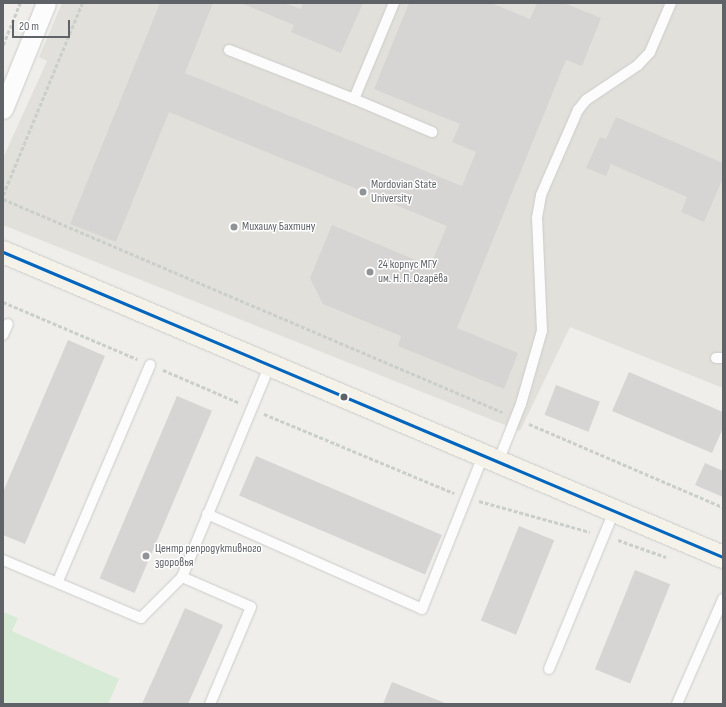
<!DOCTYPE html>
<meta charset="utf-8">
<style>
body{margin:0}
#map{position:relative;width:726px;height:707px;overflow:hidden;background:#efeeea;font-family:"Sofia Sans Condensed",sans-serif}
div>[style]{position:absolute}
.education>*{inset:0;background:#e2e0da}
.green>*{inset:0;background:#d8ebd6}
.building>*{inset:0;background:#d6d5d3;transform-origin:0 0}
.path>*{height:2.5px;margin-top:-1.25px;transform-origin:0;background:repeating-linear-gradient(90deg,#cacfcc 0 4px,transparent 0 6px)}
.roads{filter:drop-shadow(0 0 1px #cbcccc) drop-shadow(0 0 1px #cbcccc)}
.service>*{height:10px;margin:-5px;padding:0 5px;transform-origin:5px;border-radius:5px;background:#fdfcfc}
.minor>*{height:19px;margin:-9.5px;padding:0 9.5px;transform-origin:9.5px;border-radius:9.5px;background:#fdfcfc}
.primary>*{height:22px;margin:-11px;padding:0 11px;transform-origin:11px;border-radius:11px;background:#f4f2e9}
.bus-1>*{height:3px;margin:-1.5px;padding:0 1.5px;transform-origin:1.5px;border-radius:1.5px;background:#0065bd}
.dots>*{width:11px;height:11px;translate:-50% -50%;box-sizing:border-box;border:2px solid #fff;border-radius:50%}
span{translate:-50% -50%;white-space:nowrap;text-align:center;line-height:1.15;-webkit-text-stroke:3px #fff;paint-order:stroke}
.poi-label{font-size:12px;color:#5f6368}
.left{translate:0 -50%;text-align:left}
.frame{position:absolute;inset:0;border:4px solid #5f6368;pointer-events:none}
.scale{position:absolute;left:12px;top:20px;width:58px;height:18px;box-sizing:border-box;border:2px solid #5f6368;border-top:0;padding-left:5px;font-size:12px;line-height:14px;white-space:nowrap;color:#5f6368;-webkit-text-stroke:3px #fff;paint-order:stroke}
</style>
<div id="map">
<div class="education">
<div style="clip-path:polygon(62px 3px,723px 3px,723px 388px,570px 327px,520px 431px,3px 225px,3px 158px,47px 61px,39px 57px)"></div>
</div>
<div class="green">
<div style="clip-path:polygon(3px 612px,18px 618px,12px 631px,119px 679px,108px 704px,3px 704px)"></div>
</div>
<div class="building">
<div style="clip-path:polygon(160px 3px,213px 3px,185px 73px,462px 186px,476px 152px,452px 142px,460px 124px,374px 89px,409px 3px,491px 3px,530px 19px,537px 3px,564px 3px,601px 18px,582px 66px,566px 60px,457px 328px,518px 353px,504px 389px,398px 346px,401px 336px,323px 304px,310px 278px,332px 225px,430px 266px,447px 226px,169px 112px,116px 242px,70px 224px)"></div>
<div style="clip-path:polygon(241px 3px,284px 3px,301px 9px,303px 3px,363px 3px,341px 53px,291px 32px,294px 25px)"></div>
<div style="clip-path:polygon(616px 117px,723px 163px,723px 178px,704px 222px,681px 212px,687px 197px,611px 164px,606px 176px,586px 168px,600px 137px,606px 139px)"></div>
<div style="clip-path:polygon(68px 340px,105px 356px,25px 544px,3px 535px,3px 492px)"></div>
<div style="clip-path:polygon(629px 372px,723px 412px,723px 428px,712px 453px,612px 411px)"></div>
<div style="left:556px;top:385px;width:47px;height:32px;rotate:21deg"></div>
<div style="left:177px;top:396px;width:38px;height:198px;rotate:23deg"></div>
<div style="left:256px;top:456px;width:202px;height:43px;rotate:23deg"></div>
<div style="clip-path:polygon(705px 463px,723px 471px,723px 497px,695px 485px)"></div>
<div style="left:519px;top:526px;width:38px;height:102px;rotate:22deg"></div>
<div style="left:635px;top:570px;width:38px;height:107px;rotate:22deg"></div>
<div style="clip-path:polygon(185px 608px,223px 625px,188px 704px,142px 704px)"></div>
<div style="clip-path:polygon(392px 682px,445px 703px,444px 704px,383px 704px)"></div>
</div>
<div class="path">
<div style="left:3px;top:45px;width:45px;rotate:-68deg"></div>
<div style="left:3px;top:195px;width:208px;rotate:-67.6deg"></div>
<div style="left:3px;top:199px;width:543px;rotate:23.12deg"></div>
<div style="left:3px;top:302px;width:146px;rotate:23deg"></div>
<div style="left:163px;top:370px;width:84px;rotate:23.2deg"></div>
<div style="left:264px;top:414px;width:206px;rotate:22.6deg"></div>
<div style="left:529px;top:424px;width:211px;rotate:23.2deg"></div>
<div style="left:479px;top:501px;width:115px;rotate:15.6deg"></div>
<div style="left:618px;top:540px;width:51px;rotate:19.5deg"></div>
</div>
<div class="roads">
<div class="service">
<div style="left:229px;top:50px;width:134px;rotate:21.4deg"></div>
<div style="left:354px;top:99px;width:104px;rotate:-67.4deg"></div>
<div style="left:354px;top:99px;width:85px;rotate:22.9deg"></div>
<div style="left:3px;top:335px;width:12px;rotate:-66deg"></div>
<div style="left:716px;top:358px;width:7px"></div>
<div style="left:498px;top:462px;width:62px;rotate:-68.4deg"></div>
<div style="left:521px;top:404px;width:76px;rotate:-74deg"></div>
<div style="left:542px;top:331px;width:113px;rotate:-92.5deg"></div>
<div style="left:537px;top:218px;width:23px;rotate:-80deg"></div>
<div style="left:541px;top:195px;width:93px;rotate:-66.5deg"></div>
<div style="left:578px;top:110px;width:13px;rotate:-51deg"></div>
<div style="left:586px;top:100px;width:63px;rotate:-33.9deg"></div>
<div style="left:638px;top:65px;width:18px;rotate:-47deg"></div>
<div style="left:650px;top:52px;width:53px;rotate:-66.8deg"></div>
<div style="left:207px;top:514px;width:235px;rotate:23.8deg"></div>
<div style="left:422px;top:609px;width:165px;rotate:-68.3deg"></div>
<div style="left:3px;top:560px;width:150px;rotate:22.8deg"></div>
<div style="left:141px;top:618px;width:58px;rotate:-45deg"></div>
<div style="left:182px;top:577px;width:230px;rotate:-67.5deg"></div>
<div style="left:182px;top:577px;width:75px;rotate:23.5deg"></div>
<div style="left:251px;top:607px;width:105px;rotate:112.9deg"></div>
<div style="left:58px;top:581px;width:235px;rotate:-66.9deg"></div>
<div style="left:549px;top:669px;width:171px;rotate:-67.6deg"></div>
<div style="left:677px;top:704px;width:115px;rotate:-66.3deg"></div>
</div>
<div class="minor">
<div style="left:3px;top:109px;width:114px;rotate:-67.9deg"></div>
</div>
<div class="primary">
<div style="left:3px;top:252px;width:782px;rotate:22.96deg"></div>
</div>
</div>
<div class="bus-1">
<div style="left:3px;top:252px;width:782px;rotate:22.96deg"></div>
</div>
<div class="dots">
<div style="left:363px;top:192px;background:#919496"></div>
<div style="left:234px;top:227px;background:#919496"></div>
<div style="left:370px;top:272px;background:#919496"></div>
<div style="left:344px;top:397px;background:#5f6368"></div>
<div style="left:146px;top:556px;background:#919496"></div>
</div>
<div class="poi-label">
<span class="left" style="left:371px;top:192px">Mordovian State<br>University</span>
<span class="left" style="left:242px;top:227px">Михаилу Бахтину</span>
<span class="left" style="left:378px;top:272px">24 корпус МГУ<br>им. Н. П. Огарёва</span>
<span class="left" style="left:155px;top:556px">Центр репродуктивного<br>здоровья</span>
</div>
<div class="frame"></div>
<div class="scale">20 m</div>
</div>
